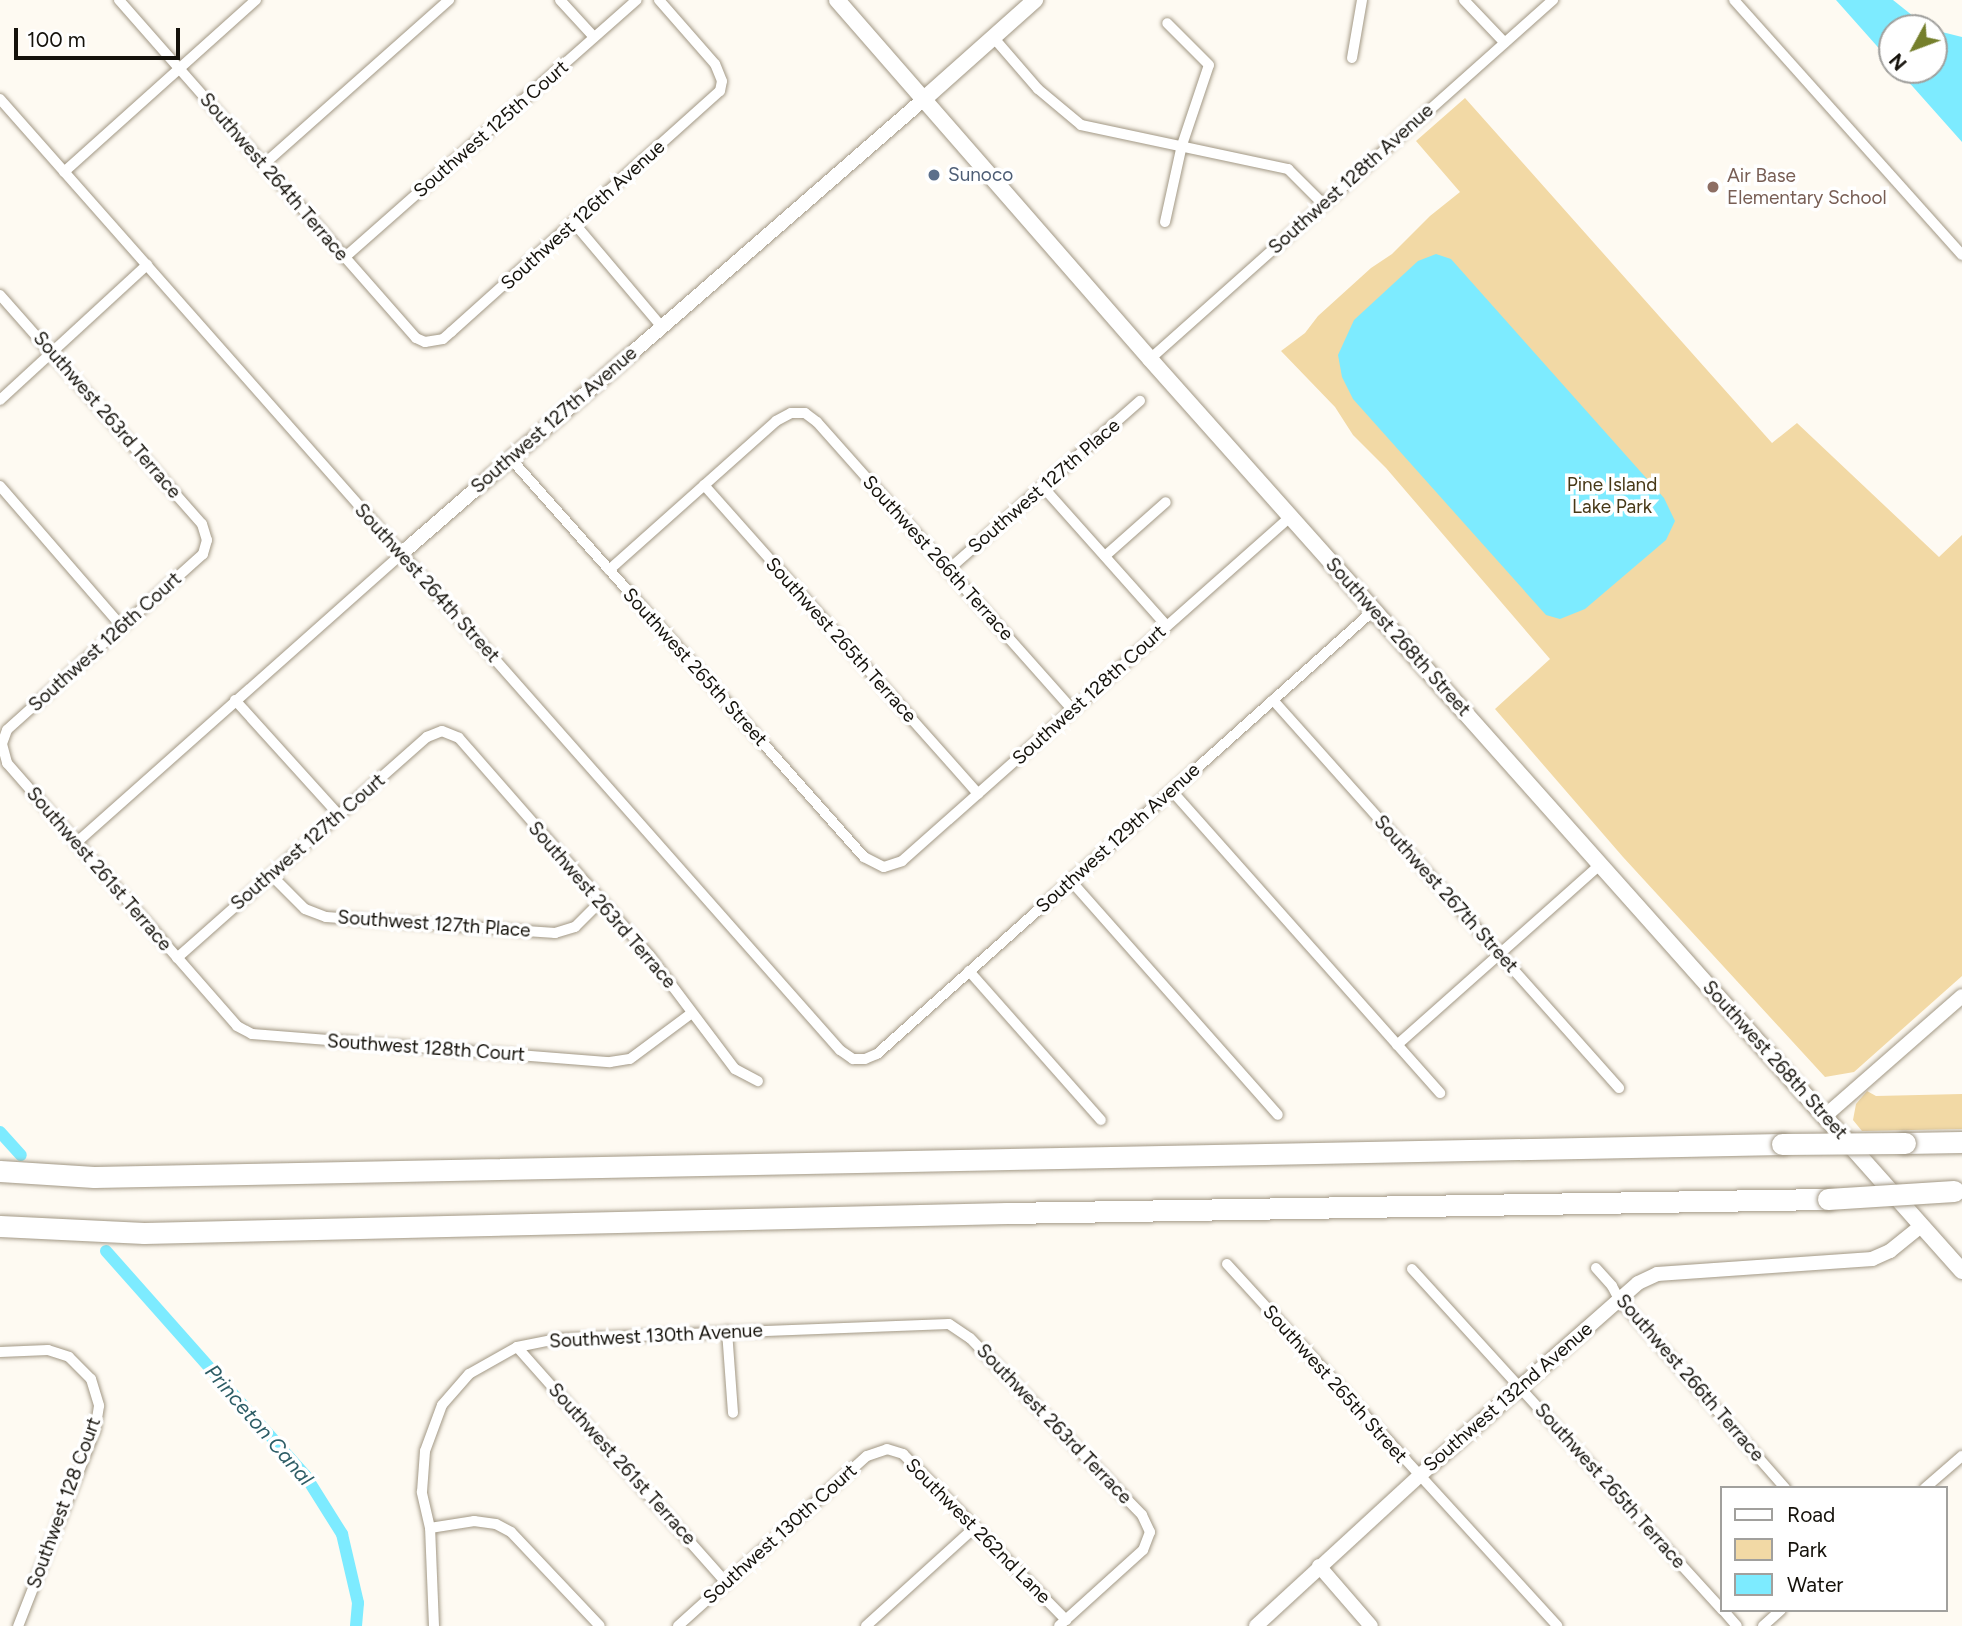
<!DOCTYPE html>
<style>
body{margin:0}
#map{position:relative;width:1962px;height:1626px;overflow:hidden;background:#fefaf2;font-family:Figtree,sans-serif}
div>[style]{position:absolute}
.green>*{inset:0;background:#f2d9a5}
.water>*{inset:0;background:#7debff}
.canal>*{height:12px;margin:-6px;padding:0 6px;transform-origin:6px;border-radius:6px;background:#7debff}
.roads{filter:drop-shadow(0 0 2px #a29885) drop-shadow(0 0 2px #a29885)}
.minor>*{height:10px;margin:-5px;padding:0 5px;transform-origin:5px;border-radius:5px;background:#fff}
.tertiary>*{height:14px;margin:-7px;padding:0 7px;transform-origin:7px;border-radius:7px;background:#fff}
.secondary>*{height:16px;margin:-8px;padding:0 8px;transform-origin:8px;border-radius:8px;background:#fff}
.motorway>*{height:21px;margin:-10.5px;padding:0 10.5px;transform-origin:10.5px;border-radius:10.5px;background:#fff}
.bridges{filter:drop-shadow(0 0 2px #a29885) drop-shadow(0 0 2px #a29885)}
.motorway-bridge>*{height:21px;margin:-10.5px;padding:0 10.5px;transform-origin:10.5px;border-radius:10.5px;background:#fff}
.dots>*{width:19px;height:19px;translate:-50% -50%;box-sizing:border-box;border:4px solid #fff;border-radius:50%}
span{translate:-50% -50%;white-space:nowrap;text-align:center;line-height:1.15;-webkit-text-stroke:7px #fff;paint-order:stroke}
.street-label{font-size:19px;color:#15120b}
.service-label{font-size:19px;color:#4e5e75}
.left{translate:0 -50%;text-align:left}
.education-label{font-size:19px;color:#785e54}
.park-label{font-size:19px;color:#473816}
.water-label{font-size:21px;color:#2d5d66;font-style:italic}
.legend{position:absolute;left:1720px;top:1486px;width:228px;height:126px;box-sizing:border-box;background:#fff;border:2px solid #a1a09d;margin:0;padding:9px 12px;list-style:none;font-size:21px;color:#15120b}
.legend li{display:flex;align-items:center;gap:14px;height:35px}
.legend b{width:35px;border:2px solid #a1a09d}
.north{position:absolute;left:1878px;top:14px;width:70px;height:70px;box-sizing:border-box;background:#fff;border:2px solid #a1a09d;border-radius:50%;rotate:229deg;font-size:19px;font-weight:700;line-height:28px;text-align:center;color:#15120b}
.north::after{content:'';display:block;margin:auto;width:24px;height:32px;background:#757f2c;clip-path:polygon(50% 0,100% 100%,50% 72%,0 100%)}
.scale{position:absolute;left:14px;top:28px;width:166px;height:32px;box-sizing:border-box;border:4px solid #15120b;border-top:0;padding-left:9px;font-size:21px;line-height:24px;white-space:nowrap;color:#15120b;-webkit-text-stroke:5px #fff;paint-order:stroke}
</style>
<div id="map">
<div class="green">
<div style="clip-path:polygon(1465px 98px,1772px 443px,1797px 423px,1939px 557px,1962px 535px,1962px 976px,1854px 1072px,1825px 1077px,1623px 857px,1495px 709px,1550px 659px,1386px 468px,1353px 435px,1335px 407px,1281px 351px,1305px 333px,1318px 316px,1371px 268px,1392px 254px,1430px 216px,1460px 192px,1416px 141px)"></div>
<div style="clip-path:polygon(1867px 1091px,1876px 1096px,1962px 1094px,1962px 1129px,1862px 1131px,1853px 1120px,1856px 1104px)"></div>
</div>
<div class="water">
<div style="clip-path:polygon(1836px 0,1893px 0,1928px 28px,1892px 28px,1892px 63px)"></div>
<div style="clip-path:polygon(1934px 30px,1962px 37px,1962px 142px,1898px 70px,1934px 70px)"></div>
<div style="clip-path:polygon(1436px 254px,1451px 259px,1664px 498px,1675px 521px,1666px 540px,1585px 609px,1560px 619px,1546px 615px,1353px 399px,1342px 377px,1338px 355px,1354px 320px,1418px 261px)"></div>
</div>
<div class="canal">
<div style="left:0;top:1132px;width:31px;rotate:48deg"></div>
<div style="left:106px;top:1251px;width:300px;rotate:48.4deg"></div>
<div style="left:305px;top:1475px;width:70px;rotate:57.9deg"></div>
<div style="left:342px;top:1534px;width:71px;rotate:76.9deg"></div>
<div style="left:358px;top:1603px;width:23px;rotate:95deg"></div>
</div>
<div class="roads">
<div class="minor">
<div style="left:119px;top:0;width:450px;rotate:48.7deg"></div>
<div style="left:416px;top:338px;width:10px;rotate:24deg"></div>
<div style="left:425px;top:342px;width:18px;rotate:-9deg"></div>
<div style="left:443px;top:339px;width:11px;rotate:-41deg"></div>
<div style="left:451px;top:332px;width:361px;rotate:-41.9deg"></div>
<div style="left:720px;top:91px;width:10px;rotate:-79deg"></div>
<div style="left:722px;top:81px;width:18px;rotate:-112deg"></div>
<div style="left:715px;top:64px;width:85px;rotate:-131.2deg"></div>
<div style="left:560px;top:0;width:50px;rotate:47.4deg"></div>
<div style="left:1464px;top:0;width:59px;rotate:46.4deg"></div>
<div style="left:1734px;top:0;width:342px;rotate:48.2deg"></div>
<div style="left:993px;top:37px;width:69px;rotate:49.1deg"></div>
<div style="left:1038px;top:89px;width:56px;rotate:39.9deg"></div>
<div style="left:1081px;top:125px;width:212px;rotate:12deg"></div>
<div style="left:1288px;top:169px;width:49px;rotate:45deg"></div>
<div style="left:1352px;top:58px;width:59px;rotate:-80.2deg"></div>
<div style="left:0;top:99px;width:1269px;rotate:48.55deg"></div>
<div style="left:840px;top:1050px;width:16px;rotate:35deg"></div>
<div style="left:853px;top:1059px;width:12px"></div>
<div style="left:865px;top:1059px;width:13px;rotate:-23deg"></div>
<div style="left:877px;top:1054px;width:666px;rotate:-41.78deg"></div>
<div style="left:263px;top:165px;width:249px;rotate:-41.6deg"></div>
<div style="left:64px;top:172px;width:258px;rotate:-41.9deg"></div>
<div style="left:1165px;top:222px;width:79px;rotate:-77.6deg"></div>
<div style="left:1182px;top:145px;width:84px;rotate:-71.4deg"></div>
<div style="left:1209px;top:65px;width:59px;rotate:-135deg"></div>
<div style="left:574px;top:223px;width:135px;rotate:49.8deg"></div>
<div style="left:344px;top:258px;width:390px;rotate:-41.4deg"></div>
<div style="left:0;top:295px;width:305px;rotate:48.6deg"></div>
<div style="left:202px;top:524px;width:17px;rotate:73deg"></div>
<div style="left:207px;top:540px;width:15px;rotate:106deg"></div>
<div style="left:203px;top:554px;width:263px;rotate:138.1deg"></div>
<div style="left:7px;top:730px;width:15px;rotate:110deg"></div>
<div style="left:2px;top:744px;width:20px;rotate:75deg"></div>
<div style="left:7px;top:763px;width:349px;rotate:48.8deg"></div>
<div style="left:237px;top:1026px;width:17px;rotate:28deg"></div>
<div style="left:252px;top:1034px;width:359px;rotate:4.5deg"></div>
<div style="left:610px;top:1062px;width:20px;rotate:-9deg"></div>
<div style="left:630px;top:1059px;width:77px;rotate:-36.6deg"></div>
<div style="left:1150px;top:359px;width:540px;rotate:-41.7deg"></div>
<div style="left:0;top:400px;width:200px;rotate:-42.6deg"></div>
<div style="left:511px;top:459px;width:532px;rotate:48.43deg"></div>
<div style="left:864px;top:857px;width:22px;rotate:27deg"></div>
<div style="left:884px;top:867px;width:19px;rotate:-18deg"></div>
<div style="left:902px;top:861px;width:519px;rotate:-41.56deg"></div>
<div style="left:704px;top:485px;width:413px;rotate:48.4deg"></div>
<div style="left:0;top:486px;width:186px;rotate:49.1deg"></div>
<div style="left:1043px;top:487px;width:186px;rotate:48.3deg"></div>
<div style="left:1105px;top:556px;width:81px;rotate:-41.5deg"></div>
<div style="left:609px;top:570px;width:224px;rotate:-41.7deg"></div>
<div style="left:776px;top:421px;width:17px;rotate:-28deg"></div>
<div style="left:791px;top:413px;width:14px"></div>
<div style="left:805px;top:413px;width:15px;rotate:37deg"></div>
<div style="left:817px;top:422px;width:385px;rotate:48.4deg"></div>
<div style="left:948px;top:570px;width:256px;rotate:-41.4deg"></div>
<div style="left:235px;top:700px;width:155px;rotate:47.9deg"></div>
<div style="left:1273px;top:700px;width:520px;rotate:48.27deg"></div>
<div style="left:1172px;top:791px;width:404px;rotate:48.4deg"></div>
<div style="left:76px;top:843px;width:435px;rotate:-41.6deg"></div>
<div style="left:271px;top:875px;width:48px;rotate:45deg"></div>
<div style="left:305px;top:909px;width:22px;rotate:21deg"></div>
<div style="left:326px;top:917px;width:230px;rotate:4deg"></div>
<div style="left:555px;top:933px;width:21px;rotate:-17deg"></div>
<div style="left:575px;top:927px;width:35px;rotate:-45deg"></div>
<div style="left:1071px;top:881px;width:312px;rotate:48.5deg"></div>
<div style="left:177px;top:958px;width:334px;rotate:-41.5deg"></div>
<div style="left:427px;top:737px;width:16px;rotate:-22deg"></div>
<div style="left:442px;top:731px;width:18px;rotate:22deg"></div>
<div style="left:459px;top:738px;width:288px;rotate:48.8deg"></div>
<div style="left:649px;top:955px;width:143px;rotate:53deg"></div>
<div style="left:735px;top:1069px;width:26px;rotate:28deg"></div>
<div style="left:969px;top:971px;width:199px;rotate:48.5deg"></div>
<div style="left:1397px;top:1045px;width:271px;rotate:-41.6deg"></div>
<div style="left:1227px;top:1264px;width:490px;rotate:47.6deg"></div>
<div style="left:1596px;top:1268px;width:24px;rotate:48deg"></div>
<div style="left:1612px;top:1286px;width:15px;rotate:62deg"></div>
<div style="left:1619px;top:1299px;width:252px;rotate:48.7deg"></div>
<div style="left:1412px;top:1269px;width:461px;rotate:47.7deg"></div>
<div style="left:727px;top:1331px;width:82px;rotate:85.8deg"></div>
<div style="left:517px;top:1347px;width:314px;rotate:48.4deg"></div>
<div style="left:0;top:1352px;width:48px;rotate:-2.4deg"></div>
<div style="left:48px;top:1350px;width:22px;rotate:18deg"></div>
<div style="left:69px;top:1357px;width:31px;rotate:45deg"></div>
<div style="left:91px;top:1379px;width:28px;rotate:73deg"></div>
<div style="left:99px;top:1406px;width:24px;rotate:99deg"></div>
<div style="left:95px;top:1430px;width:211px;rotate:111.4deg"></div>
<div style="left:1925px;top:1488px;width:49px;rotate:-40.9deg"></div>
<div style="left:430px;top:1528px;width:45px;rotate:-9deg"></div>
<div style="left:474px;top:1521px;width:22px;rotate:8deg"></div>
<div style="left:496px;top:1524px;width:17px;rotate:28deg"></div>
<div style="left:511px;top:1532px;width:129px;rotate:46.6deg"></div>
<div style="left:1723px;top:1610px;width:21px;rotate:49deg"></div>
<div style="left:434px;top:1626px;width:98px;rotate:-92.3deg"></div>
<div style="left:430px;top:1528px;width:37px;rotate:-103deg"></div>
<div style="left:422px;top:1492px;width:41px;rotate:-85.8deg"></div>
<div style="left:425px;top:1451px;width:49px;rotate:-69.7deg"></div>
<div style="left:442px;top:1405px;width:41px;rotate:-48.9deg"></div>
<div style="left:469px;top:1374px;width:55px;rotate:-29.4deg"></div>
<div style="left:517px;top:1347px;width:41px;rotate:-11.3deg"></div>
<div style="left:557px;top:1339px;width:392px;rotate:-2.2deg"></div>
<div style="left:949px;top:1324px;width:25px;rotate:34deg"></div>
<div style="left:970px;top:1338px;width:247px;rotate:45.8deg"></div>
<div style="left:1142px;top:1515px;width:19px;rotate:65deg"></div>
<div style="left:1150px;top:1532px;width:19px;rotate:111deg"></div>
<div style="left:1143px;top:1550px;width:113px;rotate:137.9deg"></div>
<div style="left:678px;top:1626px;width:254px;rotate:-42deg"></div>
<div style="left:867px;top:1456px;width:21px;rotate:-19deg"></div>
<div style="left:887px;top:1449px;width:17px;rotate:17deg"></div>
<div style="left:903px;top:1454px;width:233px;rotate:45.5deg"></div>
<div style="left:866px;top:1626px;width:147px;rotate:-42.2deg"></div>
<div style="left:1763px;top:1626px;width:24px;rotate:-42deg"></div>
</div>
<div class="tertiary">
<div style="left:401px;top:554px;width:693px;rotate:-41.02deg"></div>
<div style="left:1825px;top:1116px;width:182px;rotate:-41.2deg"></div>
<div style="left:1319px;top:1566px;width:79px;rotate:49.1deg"></div>
<div style="left:1256px;top:1626px;width:220px;rotate:-42.6deg"></div>
<div style="left:1418px;top:1477px;width:293px;rotate:-41.4deg"></div>
<div style="left:1638px;top:1283px;width:21px;rotate:-25deg"></div>
<div style="left:1657px;top:1274px;width:216px;rotate:-4deg"></div>
<div style="left:1872px;top:1259px;width:20px;rotate:-24deg"></div>
<div style="left:1890px;top:1251px;width:40px;rotate:-39deg"></div>
</div>
<div class="secondary">
<div style="left:837px;top:0;width:476px;rotate:48.9deg"></div>
<div style="left:1150px;top:359px;width:1221px;rotate:48.32deg"></div>
<div style="left:924px;top:99px;width:149px;rotate:-41.7deg"></div>
</div>
<div class="motorway">
<div style="left:1905px;top:1143px;width:57px;rotate:-1deg"></div>
<div style="left:0;top:1171px;width:94px;rotate:3.7deg"></div>
<div style="left:94px;top:1177px;width:1688px;rotate:-1.12deg"></div>
<div style="left:0;top:1226px;width:144px;rotate:2.8deg"></div>
<div style="left:144px;top:1233px;width:863px;rotate:-1.33deg"></div>
<div style="left:1007px;top:1213px;width:821px;rotate:-0.98deg"></div>
</div>
</div>
<div class="bridges">
<div class="motorway-bridge">
<div style="left:1782px;top:1144px;width:123px;rotate:-0.5deg"></div>
<div style="left:1828px;top:1199px;width:126px;rotate:-3.6deg"></div>
</div>
</div>
<div class="dots">
<div style="left:934px;top:175px;background:#5c6f8a"></div>
<div style="left:1713px;top:187px;background:#8d6e63"></div>
</div>
<div class="street-label">
<span style="left:491px;top:129px;rotate:-41deg">Southwest 125th Court</span>
<span style="left:274px;top:177px;rotate:49deg">Southwest 264th Terrace</span>
<span style="left:1351px;top:179px;rotate:-42deg">Southwest 128th Avenue</span>
<span style="left:583px;top:215px;rotate:-42deg">Southwest 126th Avenue</span>
<span style="left:107px;top:415px;rotate:49deg">Southwest 263rd Terrace</span>
<span style="left:554px;top:420px;rotate:-41deg">Southwest 127th Avenue</span>
<span style="left:1044px;top:486px;rotate:-41deg">Southwest 127th Place</span>
<span style="left:938px;top:558px;rotate:48deg">Southwest 266th Terrace</span>
<span style="left:427px;top:583px;rotate:48deg">Southwest 264th Street</span>
<span style="left:1398px;top:637px;rotate:48deg">Southwest 268th Street</span>
<span style="left:841px;top:640px;rotate:48deg">Southwest 265th Terrace</span>
<span style="left:105px;top:642px;rotate:-42deg">Southwest 126th Court</span>
<span style="left:695px;top:667px;rotate:48deg">Southwest 265th Street</span>
<span style="left:1089px;top:695px;rotate:-42deg">Southwest 128th Court</span>
<span style="left:1118px;top:838px;rotate:-42deg">Southwest 129th Avenue</span>
<span style="left:308px;top:842px;rotate:-41deg">Southwest 127th Court</span>
<span style="left:99px;top:869px;rotate:49deg">Southwest 261st Terrace</span>
<span style="left:1446px;top:894px;rotate:48deg">Southwest 267th Street</span>
<span style="left:602px;top:905px;rotate:49deg">Southwest 263rd Terrace</span>
<span style="left:434px;top:924px;rotate:4deg">Southwest 127th Place</span>
<span style="left:426px;top:1048px;rotate:4deg">Southwest 128th Court</span>
<span style="left:1775px;top:1060px;rotate:48deg">Southwest 268th Street</span>
<span style="left:656px;top:1336px;rotate:-3deg">Southwest 130th Avenue</span>
<span style="left:1690px;top:1378px;rotate:49deg">Southwest 266th Terrace</span>
<span style="left:1335px;top:1384px;rotate:48deg">Southwest 265th Street</span>
<span style="left:1508px;top:1397px;rotate:-41deg">Southwest 132nd Avenue</span>
<span style="left:1054px;top:1424px;rotate:46deg">Southwest 263rd Terrace</span>
<span style="left:622px;top:1464px;rotate:48deg">Southwest 261st Terrace</span>
<span style="left:1610px;top:1486px;rotate:48deg">Southwest 265th Terrace</span>
<span style="left:64px;top:1503px;rotate:-70deg">Southwest 128 Court</span>
<span style="left:978px;top:1531px;rotate:45deg">Southwest 262nd Lane</span>
<span style="left:780px;top:1534px;rotate:-42deg">Southwest 130th Court</span>
</div>
<div class="service-label">
<span class="left" style="left:948px;top:175px">Sunoco</span>
</div>
<div class="education-label">
<span class="left" style="left:1727px;top:187px">Air Base<br>Elementary School</span>
</div>
<div class="park-label">
<span style="left:1612px;top:496px">Pine Island<br>Lake Park</span>
</div>
<div class="water-label">
<span style="left:259px;top:1425px;rotate:49deg">Princeton Canal</span>
</div>
<ul class="legend">
<li><b style="height:9px;background:#fff"></b>Road</li>
<li><b style="height:19px;background:#f2d9a5"></b>Park</li>
<li><b style="height:19px;background:#7debff"></b>Water</li>
</ul>
<div class="north">N</div>
<div class="scale">100 m</div>
</div>
